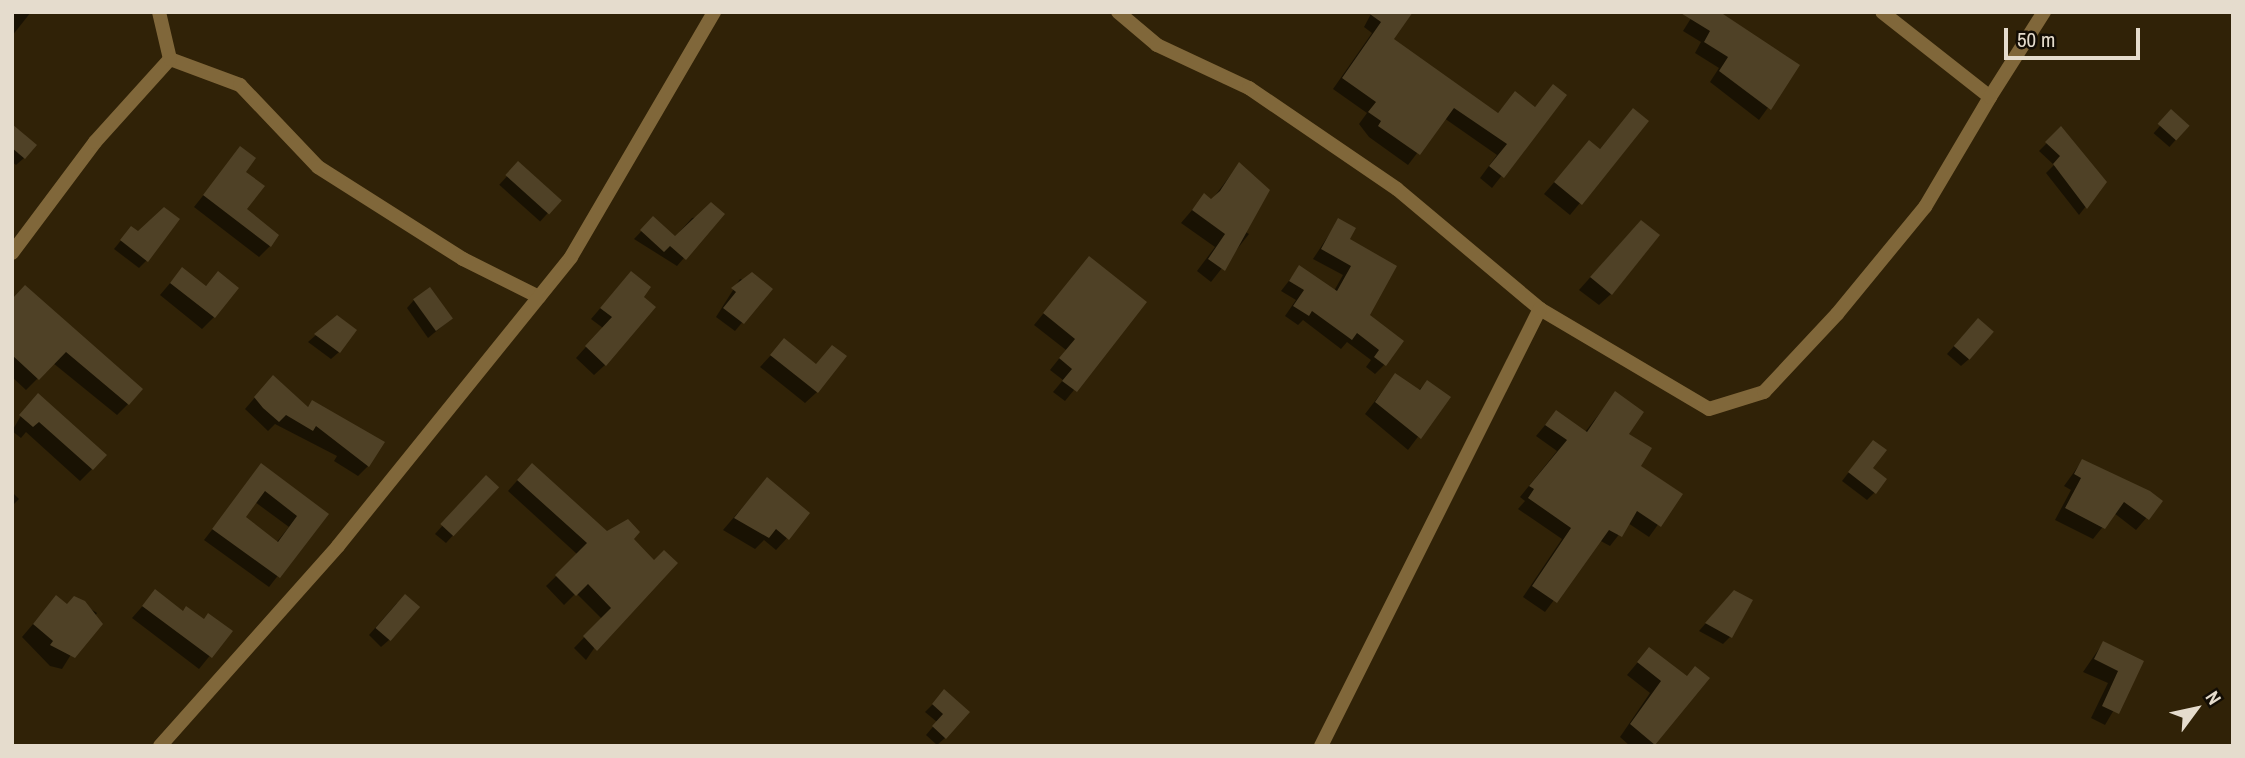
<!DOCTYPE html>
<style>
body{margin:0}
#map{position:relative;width:2245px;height:758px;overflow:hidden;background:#302207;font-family:"Archivo Narrow",sans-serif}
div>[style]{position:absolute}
.shadow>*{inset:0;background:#0007;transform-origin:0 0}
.building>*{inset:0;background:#4f4126;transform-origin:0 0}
.minor>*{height:14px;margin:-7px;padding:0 7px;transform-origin:7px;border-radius:7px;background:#80673a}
span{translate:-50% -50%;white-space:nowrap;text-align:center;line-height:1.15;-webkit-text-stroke:7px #130d04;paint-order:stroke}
.frame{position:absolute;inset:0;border:14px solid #e5dccd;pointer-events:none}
.north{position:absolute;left:2161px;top:674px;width:70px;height:70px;-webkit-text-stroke:5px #130d04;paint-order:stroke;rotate:57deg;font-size:19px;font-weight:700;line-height:28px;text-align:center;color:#e5dccd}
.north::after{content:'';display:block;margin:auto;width:24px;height:32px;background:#e5dccd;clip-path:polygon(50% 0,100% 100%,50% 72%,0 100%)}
.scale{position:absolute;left:2004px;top:28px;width:136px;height:32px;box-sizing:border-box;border:4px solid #e5dccd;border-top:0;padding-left:9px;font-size:21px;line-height:24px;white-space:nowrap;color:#e5dccd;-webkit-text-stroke:5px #130d04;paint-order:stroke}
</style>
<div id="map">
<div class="shadow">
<div style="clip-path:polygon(12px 12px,31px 12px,12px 36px)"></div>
<div style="clip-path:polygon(1372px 12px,1410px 12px,1391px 40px,1497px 114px,1515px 93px,1534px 108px,1553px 87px,1565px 95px,1492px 188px,1480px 178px,1497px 155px,1444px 118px,1408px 165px,1369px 137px,1359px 124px,1367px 113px,1333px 89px,1372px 33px,1364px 27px)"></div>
<div style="clip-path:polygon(1693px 15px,1798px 66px,1759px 120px,1710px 82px,1719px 68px,1695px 53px,1701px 42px,1683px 31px)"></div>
<div style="clip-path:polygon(1633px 110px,1647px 122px,1570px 215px,1544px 194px,1589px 142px,1599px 150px)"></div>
<div style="left:2172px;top:112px;width:21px;height:28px;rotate:41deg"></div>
<div style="clip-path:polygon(12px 127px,24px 158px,16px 165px,12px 162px)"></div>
<div style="clip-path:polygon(2061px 129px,2105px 182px,2079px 215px,2046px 173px,2054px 165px,2039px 151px)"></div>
<div style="clip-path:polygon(241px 148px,245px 209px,270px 246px,259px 257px,194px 207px)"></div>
<div style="left:518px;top:164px;width:55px;height:28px;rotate:42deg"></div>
<div style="clip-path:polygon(1239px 164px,1241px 229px,1249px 234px,1211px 282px,1197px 271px,1215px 247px,1181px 223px,1204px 196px,1211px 201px)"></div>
<div style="clip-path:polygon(722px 214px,677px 266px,634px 239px,653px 219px,674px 238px,692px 218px)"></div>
<div style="clip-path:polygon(1338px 221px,1384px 365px,1375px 374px,1366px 367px,1371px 360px,1347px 342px,1341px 349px,1303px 320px,1298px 325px,1285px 316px,1296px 300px,1281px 291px,1299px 268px,1334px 291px,1343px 275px,1313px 259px)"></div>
<div style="clip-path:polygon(131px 228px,147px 260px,139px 268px,114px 249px)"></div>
<div style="clip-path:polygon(1629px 234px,1611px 294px,1599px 305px,1579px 290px)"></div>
<div style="clip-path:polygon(1089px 258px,1145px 303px,1065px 401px,1053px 392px,1063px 380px,1050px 370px,1066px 350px,1034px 325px)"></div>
<div style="clip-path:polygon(182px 269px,205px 287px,218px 273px,214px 317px,202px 329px,160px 295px)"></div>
<div style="clip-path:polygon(740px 279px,770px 289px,735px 331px,716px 317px)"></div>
<div style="clip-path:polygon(621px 284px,605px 365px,594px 375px,576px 358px,603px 328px,591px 319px)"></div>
<div style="clip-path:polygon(414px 300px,451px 319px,428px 338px,407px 308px)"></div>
<div style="clip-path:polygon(12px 301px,128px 404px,117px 415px,53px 363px,26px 390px,12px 377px)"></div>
<div style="clip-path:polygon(1970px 328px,1969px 359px,1961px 366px,1947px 354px)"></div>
<div style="clip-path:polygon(316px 335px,339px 352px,331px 359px,308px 342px)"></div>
<div style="clip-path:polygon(784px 341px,815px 366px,832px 347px,817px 392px,805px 403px,760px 367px)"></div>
<div style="clip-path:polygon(1395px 375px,1418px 391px,1427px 382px,1448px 397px,1408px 450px,1365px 414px)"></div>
<div style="clip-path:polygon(263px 388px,307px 408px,312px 402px,368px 466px,358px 476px,334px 461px,337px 456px,275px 424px,268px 431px,245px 409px)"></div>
<div style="clip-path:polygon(1615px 394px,1639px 466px,1680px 494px,1649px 537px,1628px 523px,1610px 546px,1599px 540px,1545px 612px,1523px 597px,1562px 539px,1518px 509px,1525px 501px,1520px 497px,1557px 451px,1536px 436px,1556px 412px,1585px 432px)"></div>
<div style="clip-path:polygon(26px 407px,92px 469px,80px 481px,26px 432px,21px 438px,12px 431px)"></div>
<div style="clip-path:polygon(1866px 450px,1875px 492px,1867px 500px,1842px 481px)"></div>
<div style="clip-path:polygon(2082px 461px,2160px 502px,2136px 530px,2114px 513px,2093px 539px,2055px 520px,2071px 490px,2064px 486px)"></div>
<div style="clip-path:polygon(evenodd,262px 466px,326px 514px,269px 587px,204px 540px,262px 466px,255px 502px,289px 527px,276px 543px,243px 518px,255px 502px)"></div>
<div style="clip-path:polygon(522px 475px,606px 533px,631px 539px,654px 562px,586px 660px,574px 648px,602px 619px,576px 593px,564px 605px,546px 586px,578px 555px,508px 491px)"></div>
<div style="clip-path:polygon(767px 479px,787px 538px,776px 550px,764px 540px,755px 549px,723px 530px)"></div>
<div style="clip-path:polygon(479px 485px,497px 487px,446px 543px,435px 534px)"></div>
<div style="clip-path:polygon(12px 492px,19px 499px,12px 506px)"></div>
<div style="clip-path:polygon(155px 592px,182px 613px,230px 631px,199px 669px,132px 618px)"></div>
<div style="clip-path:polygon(56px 597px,67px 606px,74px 598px,97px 613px,62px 669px,50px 666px,22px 637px)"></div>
<div style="clip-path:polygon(1726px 600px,1730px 637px,1723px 644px,1699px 631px)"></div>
<div style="clip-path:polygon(397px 603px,389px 640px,381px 647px,369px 635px)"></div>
<div style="clip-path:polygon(2103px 643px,2142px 662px,2105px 725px,2091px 718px,2108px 683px,2083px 672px)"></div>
<div style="clip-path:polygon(1649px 649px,1686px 678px,1707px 678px,1652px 746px,1630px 746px,1620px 737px,1650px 693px,1627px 675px)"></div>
<div style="clip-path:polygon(945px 692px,945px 738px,937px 745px,926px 735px,937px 722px,925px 712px)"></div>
</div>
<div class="building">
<div style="clip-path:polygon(1367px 12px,1413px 12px,1394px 39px,1498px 113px,1515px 91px,1535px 107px,1553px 84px,1567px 95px,1504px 178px,1489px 166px,1507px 144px,1454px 108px,1420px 155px,1378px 126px,1381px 121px,1368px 112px,1376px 102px,1342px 78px,1381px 22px)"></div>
<div style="clip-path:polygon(1679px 12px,1720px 12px,1800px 65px,1771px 110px,1719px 71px,1728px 57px,1704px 42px,1710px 31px)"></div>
<div style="clip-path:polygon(1633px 108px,1649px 121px,1582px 205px,1554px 182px,1589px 140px,1600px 149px)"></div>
<div style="left:2171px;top:109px;width:25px;height:20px;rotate:42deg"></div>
<div style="clip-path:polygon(12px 124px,37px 145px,25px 159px,12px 148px)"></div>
<div style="clip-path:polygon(2061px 126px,2107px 182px,2087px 209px,2053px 164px,2060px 156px,2045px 142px)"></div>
<div style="clip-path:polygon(240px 146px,256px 158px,246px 172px,265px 186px,247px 209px,279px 235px,271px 247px,203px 195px)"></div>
<div style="left:518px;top:161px;width:59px;height:19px;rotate:42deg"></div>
<div style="clip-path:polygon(1239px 162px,1270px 190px,1225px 271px,1208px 259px,1225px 234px,1192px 210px,1204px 193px,1211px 199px,1220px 191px)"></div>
<div style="clip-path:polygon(711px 202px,725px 214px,686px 260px,670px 246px,664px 252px,640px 230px,653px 216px,675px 236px)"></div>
<div style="clip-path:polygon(164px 207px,180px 219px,148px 262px,120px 240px,131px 226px,138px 231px)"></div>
<div style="clip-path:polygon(1338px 218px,1356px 228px,1350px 239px,1397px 266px,1370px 315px,1404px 341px,1386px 366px,1374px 357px,1379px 350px,1357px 333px,1352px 340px,1312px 311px,1309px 316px,1293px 306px,1304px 290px,1289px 281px,1299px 265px,1337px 291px,1351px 266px,1321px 249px)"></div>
<div style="clip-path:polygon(1641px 220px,1660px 235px,1612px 295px,1590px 277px)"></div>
<div style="clip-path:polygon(1089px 256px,1147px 302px,1077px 392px,1062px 381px,1072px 369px,1059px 358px,1075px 339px,1043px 313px)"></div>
<div style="clip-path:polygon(182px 267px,206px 286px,218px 271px,239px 288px,215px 318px,170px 283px)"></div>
<div style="clip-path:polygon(631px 271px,651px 287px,644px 297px,656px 307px,606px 366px,585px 346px,612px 317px,600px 308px)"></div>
<div style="clip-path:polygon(752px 272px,773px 289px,744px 324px,723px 308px,736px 292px,731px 288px)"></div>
<div style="clip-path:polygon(25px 285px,143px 389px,129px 405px,66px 352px,39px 380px,12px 355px,12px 299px)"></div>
<div style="left:430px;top:287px;width:39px;height:21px;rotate:54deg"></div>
<div style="clip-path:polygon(337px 315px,357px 330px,340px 353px,314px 334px)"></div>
<div style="left:1978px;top:318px;width:21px;height:37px;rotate:41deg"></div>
<div style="clip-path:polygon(784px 338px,816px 364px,832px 345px,847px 356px,818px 393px,770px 355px)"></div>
<div style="clip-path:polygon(1395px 373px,1420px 390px,1427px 380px,1451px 397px,1421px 439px,1375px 402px)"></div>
<div style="clip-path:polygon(273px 375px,308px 407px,312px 400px,385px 442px,369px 467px,316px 426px,313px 431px,286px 415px,279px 422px,263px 408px,254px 397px)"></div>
<div style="clip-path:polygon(1615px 391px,1644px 412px,1629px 434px,1652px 448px,1641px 466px,1683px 494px,1661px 527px,1637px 511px,1622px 537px,1609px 530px,1557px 603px,1532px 586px,1571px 528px,1528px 498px,1534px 489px,1529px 486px,1567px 440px,1545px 425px,1556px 410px,1587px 432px)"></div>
<div style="clip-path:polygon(38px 393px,107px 455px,93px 470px,39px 422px,33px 427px,19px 415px)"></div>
<div style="clip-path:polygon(1873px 440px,1887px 450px,1873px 468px,1887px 479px,1876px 494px,1848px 472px)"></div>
<div style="clip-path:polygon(2082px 459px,2150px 491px,2163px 501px,2149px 520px,2124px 502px,2105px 529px,2065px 508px,2081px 478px,2074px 474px)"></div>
<div style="clip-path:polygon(evenodd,261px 463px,329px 514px,280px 578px,212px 529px,261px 463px,265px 491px,297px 516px,278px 542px,246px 517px,265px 491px)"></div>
<div style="clip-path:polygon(532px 463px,607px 531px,628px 519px,640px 532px,634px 539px,654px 560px,664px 550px,678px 563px,597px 651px,583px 636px,611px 608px,588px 584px,576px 596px,555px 575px,587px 543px,517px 480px)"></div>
<div style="left:486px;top:475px;width:18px;height:67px;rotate:43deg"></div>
<div style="clip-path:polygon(767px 477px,810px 513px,789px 540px,776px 529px,769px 538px,734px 518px)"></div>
<div style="clip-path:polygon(155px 589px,183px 611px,186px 606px,204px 619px,208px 613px,233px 631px,212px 658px,142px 606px)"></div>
<div style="clip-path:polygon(1734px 590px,1753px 600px,1732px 638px,1705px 623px)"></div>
<div style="left:405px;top:594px;width:20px;height:45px;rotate:41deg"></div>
<div style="clip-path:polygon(56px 595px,67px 604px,74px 596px,85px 601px,103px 624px,75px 658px,50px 645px,53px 641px,33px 624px)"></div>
<div style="clip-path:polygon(2103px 641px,2144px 661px,2119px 714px,2102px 706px,2118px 671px,2094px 659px)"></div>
<div style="clip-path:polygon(1649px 647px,1687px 676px,1695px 666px,1710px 678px,1655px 745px,1630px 724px,1661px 681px,1637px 662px)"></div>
<div style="clip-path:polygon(944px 689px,970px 712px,946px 739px,932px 726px,943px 714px,932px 704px)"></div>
</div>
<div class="minor">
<div style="left:1118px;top:12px;width:51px;rotate:40.2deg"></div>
<div style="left:1157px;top:45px;width:102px;rotate:25.1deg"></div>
<div style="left:1249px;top:88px;width:179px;rotate:34.3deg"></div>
<div style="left:1397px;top:189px;width:187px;rotate:40deg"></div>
<div style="left:1540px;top:309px;width:196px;rotate:30.6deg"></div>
<div style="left:1709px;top:409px;width:58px;rotate:-17.2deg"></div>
<div style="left:1764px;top:392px;width:107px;rotate:-46.9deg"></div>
<div style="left:1837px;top:314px;width:139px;rotate:-50.6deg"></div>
<div style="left:1925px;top:207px;width:128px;rotate:-59.4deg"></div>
<div style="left:1990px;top:97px;width:137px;rotate:-141.8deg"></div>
<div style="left:170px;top:59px;width:75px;rotate:20.4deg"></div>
<div style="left:240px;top:85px;width:113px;rotate:46.4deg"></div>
<div style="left:318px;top:167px;width:172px;rotate:32.4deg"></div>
<div style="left:463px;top:259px;width:85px;rotate:26.6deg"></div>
<div style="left:1990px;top:97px;width:101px;rotate:-57.6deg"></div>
<div style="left:12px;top:253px;width:139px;rotate:-53.2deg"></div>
<div style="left:95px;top:142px;width:112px;rotate:-47.9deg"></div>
<div style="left:170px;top:59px;width:48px;rotate:-103.2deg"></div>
<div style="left:160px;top:746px;width:268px;rotate:-48.3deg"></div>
<div style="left:338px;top:546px;width:371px;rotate:-51.1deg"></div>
<div style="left:571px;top:257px;width:284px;rotate:-59.7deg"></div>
<div style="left:1321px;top:746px;width:489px;rotate:-63.4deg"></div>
</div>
<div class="frame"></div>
<div class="north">N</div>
<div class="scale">50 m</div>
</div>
